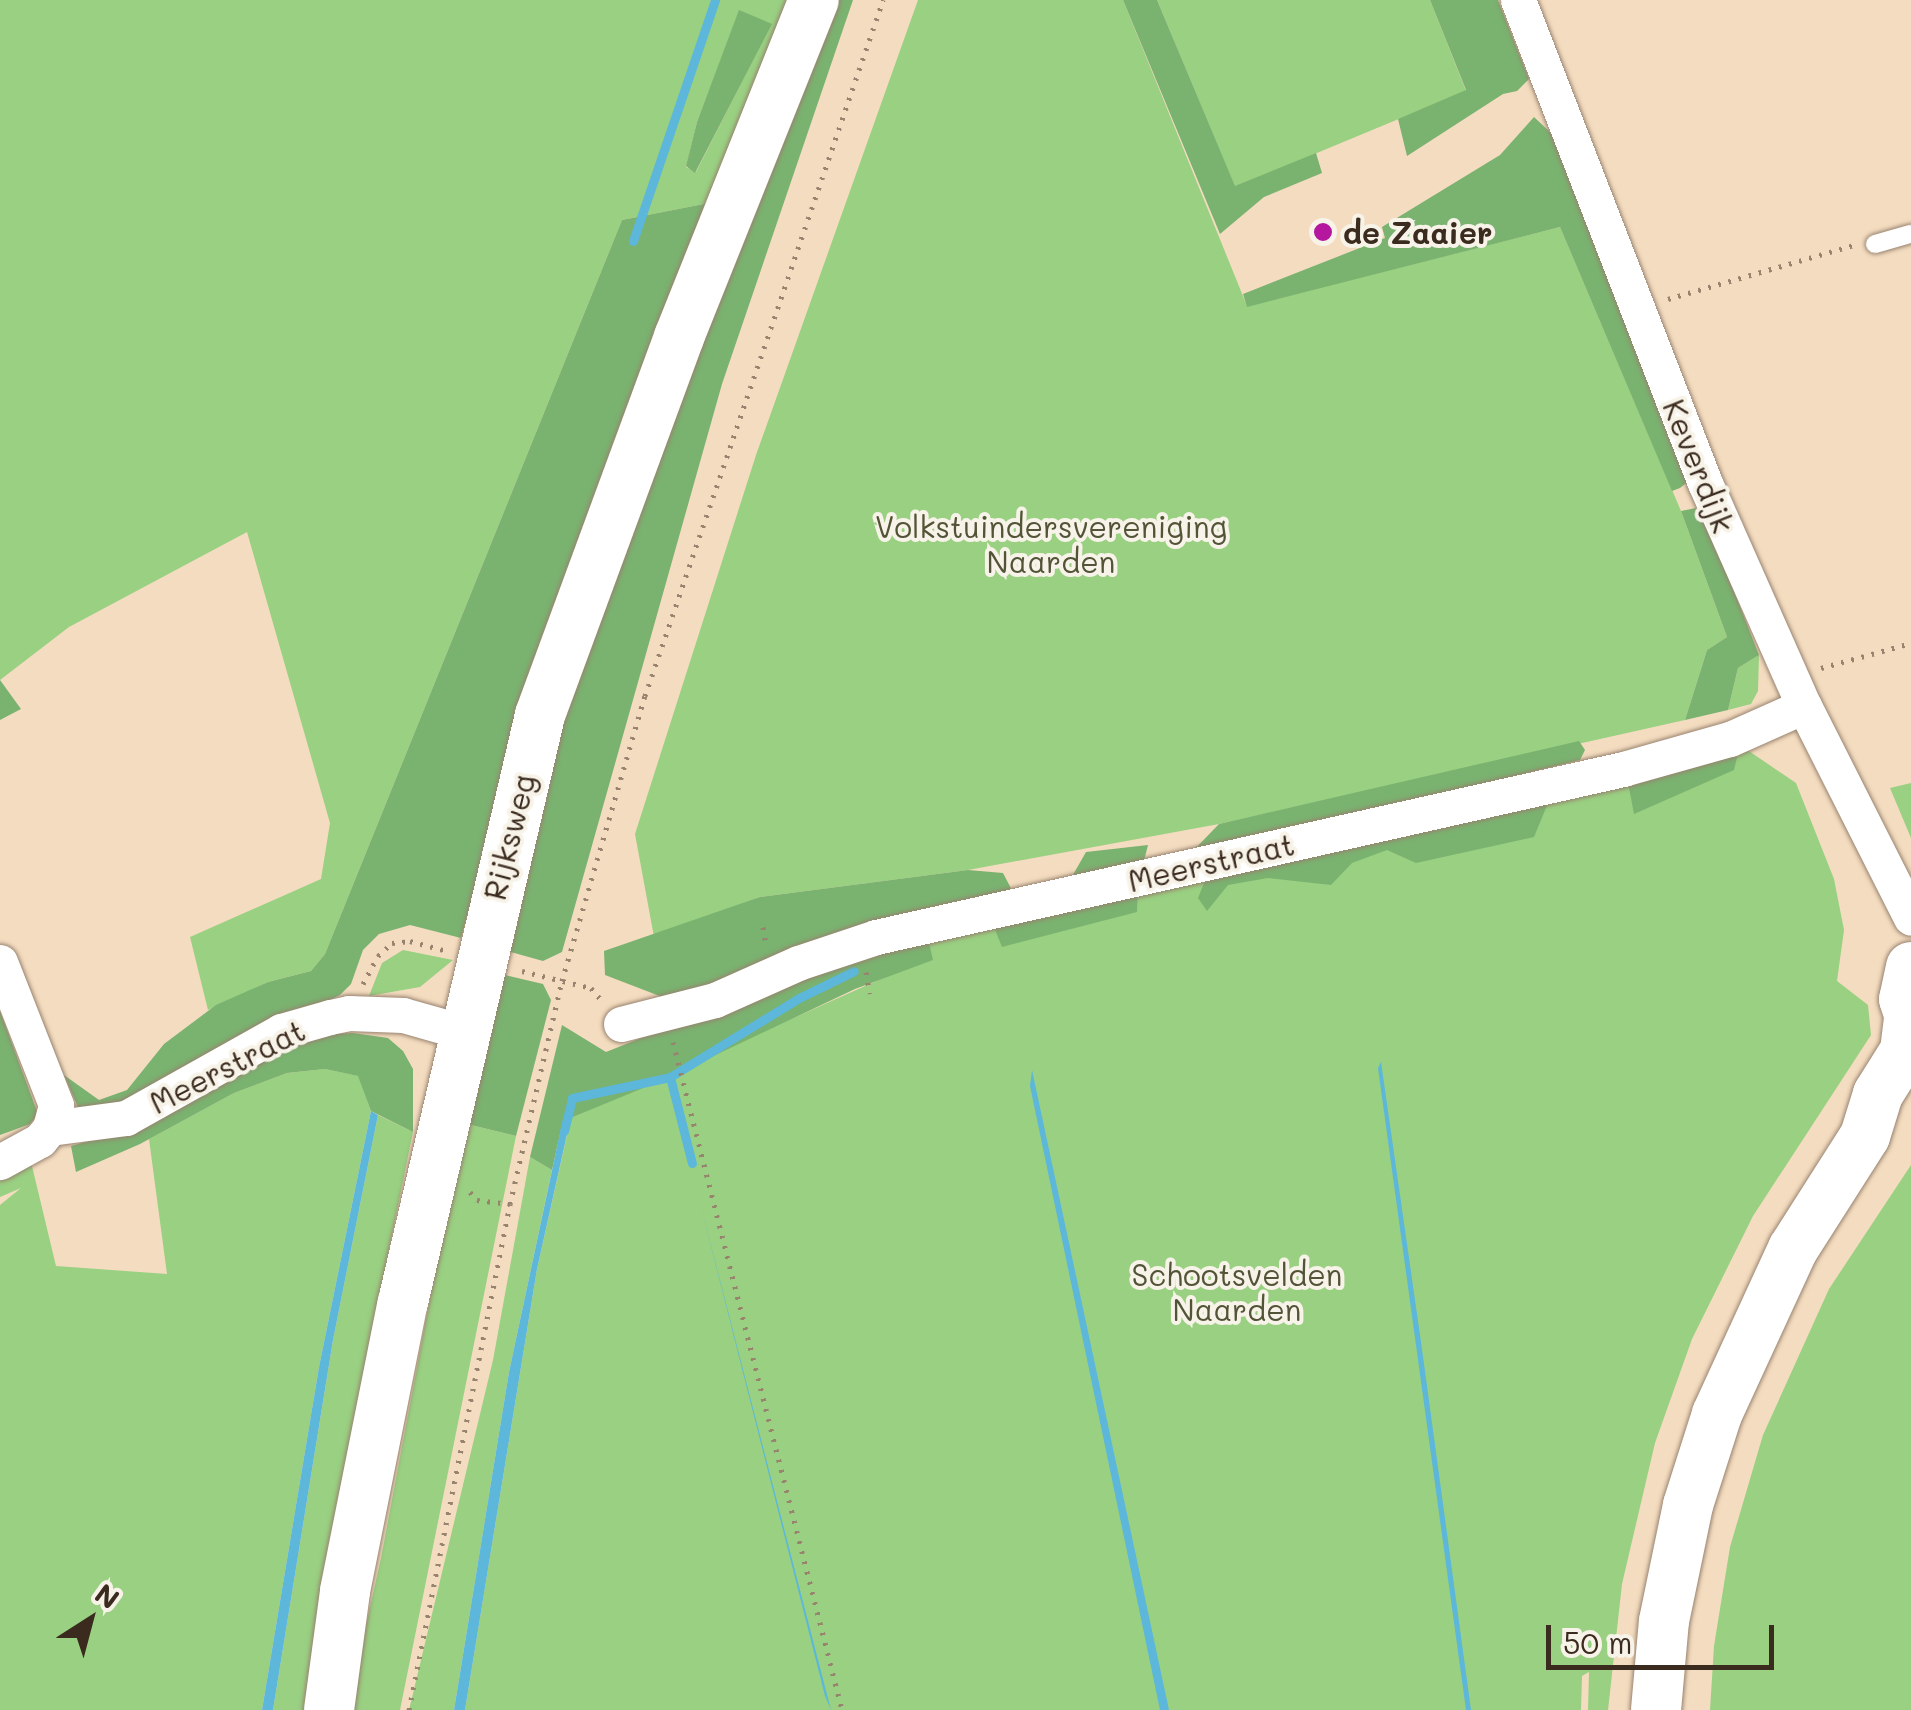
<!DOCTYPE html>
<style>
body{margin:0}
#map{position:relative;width:1911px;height:1710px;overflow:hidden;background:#f4dcc0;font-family:Mali,sans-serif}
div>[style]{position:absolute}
.green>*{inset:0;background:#99d082}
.forest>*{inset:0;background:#7ab270}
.water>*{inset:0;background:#5cb7da}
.stream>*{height:9px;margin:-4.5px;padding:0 4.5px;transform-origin:4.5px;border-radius:4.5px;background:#5cb7da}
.path>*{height:5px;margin-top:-2.5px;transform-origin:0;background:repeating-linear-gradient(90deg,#98836f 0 2.5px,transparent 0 10.5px)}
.roads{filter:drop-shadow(0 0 2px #98836f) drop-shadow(0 0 2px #98836f)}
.lane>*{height:18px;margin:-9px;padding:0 9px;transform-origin:9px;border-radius:9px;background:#fff}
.street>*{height:35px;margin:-17.5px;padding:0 17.5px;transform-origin:17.5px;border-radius:17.5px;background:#fff}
.secondary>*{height:50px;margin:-25px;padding:0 25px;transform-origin:25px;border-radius:25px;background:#fff}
.dots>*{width:28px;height:28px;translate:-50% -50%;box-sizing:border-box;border:5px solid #f7f3e8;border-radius:50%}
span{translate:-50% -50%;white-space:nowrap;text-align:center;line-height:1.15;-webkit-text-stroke:8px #f7f3e8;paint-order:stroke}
.poi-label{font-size:30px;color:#3b2a1e;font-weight:700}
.left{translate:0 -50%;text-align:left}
.street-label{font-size:30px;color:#3b2a1e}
.park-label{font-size:30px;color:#525437}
.north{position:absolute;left:40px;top:1570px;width:100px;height:100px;-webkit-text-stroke:8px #f7f3e8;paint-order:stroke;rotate:36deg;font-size:28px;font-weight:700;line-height:40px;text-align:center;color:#3b2a1e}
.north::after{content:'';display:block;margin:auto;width:35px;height:45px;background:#3b2a1e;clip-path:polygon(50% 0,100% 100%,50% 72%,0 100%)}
.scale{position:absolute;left:1546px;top:1625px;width:228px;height:45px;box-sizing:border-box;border:5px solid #3b2a1e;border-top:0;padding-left:12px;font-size:30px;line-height:35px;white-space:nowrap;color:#3b2a1e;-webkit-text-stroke:8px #f7f3e8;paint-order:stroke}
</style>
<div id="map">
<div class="green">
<div style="clip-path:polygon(evenodd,0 0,797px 0,714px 202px,622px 220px,325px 954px,311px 971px,268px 982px,208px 1010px,190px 937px,321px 879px,330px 823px,247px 532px,69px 627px,0 680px,0 0,740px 11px,771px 25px,696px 172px,686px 167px,697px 122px,740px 11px)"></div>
<div style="clip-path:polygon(918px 0,1123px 0,1247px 306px,1560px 227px,1681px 511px,1727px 637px,1707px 650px,1685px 720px,1219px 824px,968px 870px,760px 897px,654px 937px,635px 834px,756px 455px)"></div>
<div style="clip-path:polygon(1157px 0,1430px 0,1466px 91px,1235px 187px)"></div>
<div style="clip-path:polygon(1759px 655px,1758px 691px,1751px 704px,1728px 710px,1738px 668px)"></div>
<div style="clip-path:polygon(1740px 745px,1796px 783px,1834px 879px,1844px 930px,1837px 981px,1868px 1005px,1871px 1035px,1753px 1216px,1692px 1339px,1655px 1443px,1622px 1584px,1608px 1710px,1588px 1710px,1589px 1672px,1582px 1676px,1581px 1710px,465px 1710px,537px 1269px,568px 1131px,560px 1133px,563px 1121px,883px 978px,872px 949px)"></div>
<div style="clip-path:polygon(1911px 783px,1911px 838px,1890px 788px)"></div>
<div style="clip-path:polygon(403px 950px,453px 960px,420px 987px,369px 996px,382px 963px)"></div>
<div style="clip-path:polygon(325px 1069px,359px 1076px,371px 1111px,319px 1367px,262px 1710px,0 1710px,0 1205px,21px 1188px,0 1197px,0 1174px,31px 1162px,56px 1266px,167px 1274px,149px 1139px,234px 1093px,287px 1073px)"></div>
<div style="clip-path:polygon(378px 1115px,413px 1132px,361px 1387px,313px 1710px,273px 1710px,333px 1340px)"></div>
<div style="clip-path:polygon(463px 1123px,516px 1136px,400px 1710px,347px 1710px,381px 1558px)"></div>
<div style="clip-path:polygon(530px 1157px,552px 1170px,509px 1372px,454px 1710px,409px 1710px,493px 1360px)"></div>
<div style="clip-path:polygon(1911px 1165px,1911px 1710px,1710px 1710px,1714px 1646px,1730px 1547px,1763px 1435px,1829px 1289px)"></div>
</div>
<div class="forest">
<div style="clip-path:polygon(824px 0,853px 0,722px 384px,562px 952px,543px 961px,507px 951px,535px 798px)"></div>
<div style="clip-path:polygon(1123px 0,1157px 0,1235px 186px,1316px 153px,1322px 173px,1264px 197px,1220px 234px)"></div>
<div style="clip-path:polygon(1430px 0,1498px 0,1529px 79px,1517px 91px,1503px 94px,1407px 156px,1398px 119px,1466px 90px)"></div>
<div style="clip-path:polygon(739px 10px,772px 24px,695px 173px,686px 166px,697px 122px)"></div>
<div style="clip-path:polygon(1534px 117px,1551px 133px,1690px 480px,1680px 488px,1672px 491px,1560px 227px,1247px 307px,1243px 294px,1385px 238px,1382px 227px,1500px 155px)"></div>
<div style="clip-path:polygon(714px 202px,485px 853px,461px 938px,410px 925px,379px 934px,363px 950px,351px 984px,340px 995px,119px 1105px,80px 1112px,64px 1075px,99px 1100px,127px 1090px,164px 1044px,216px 1005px,268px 982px,311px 971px,325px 954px,622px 220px)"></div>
<div style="clip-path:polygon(1701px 507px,1759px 655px,1738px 668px,1728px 710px,1685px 720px,1707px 650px,1727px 637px,1681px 511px)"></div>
<div style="clip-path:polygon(0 680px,21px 709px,0 720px)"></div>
<div style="clip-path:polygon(1579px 741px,1585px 750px,1580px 760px,1188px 856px,1219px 824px)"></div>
<div style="clip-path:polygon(1740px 745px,1734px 770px,1634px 814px,1627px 777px)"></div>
<div style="clip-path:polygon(1553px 791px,1534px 837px,1416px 863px,1387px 850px,1352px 863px,1331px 885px,1268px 878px,1228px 885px,1207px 911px,1198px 898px,1209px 871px)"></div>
<div style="clip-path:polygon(1148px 845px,1138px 885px,1137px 912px,1002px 947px,992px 922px,1070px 880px,1086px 852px)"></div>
<div style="clip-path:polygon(968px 870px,1003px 873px,1015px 896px,670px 1000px,605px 975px,604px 951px,760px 897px)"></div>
<div style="clip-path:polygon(927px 934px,933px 960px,855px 989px,665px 1079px,563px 1121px,552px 1170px,530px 1157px,562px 1025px,606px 1052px,829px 963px)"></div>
<div style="clip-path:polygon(501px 974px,543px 984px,551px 1000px,516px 1136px,463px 1123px)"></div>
<div style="clip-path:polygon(0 1011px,38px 1114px,30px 1124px,0 1135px)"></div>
<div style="clip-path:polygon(353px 1033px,388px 1038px,403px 1051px,413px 1069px,413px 1132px,371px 1111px,358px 1076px,325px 1069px,287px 1073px,234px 1093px,140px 1144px,76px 1172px,71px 1146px,103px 1137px,278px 1048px,332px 1034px)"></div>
</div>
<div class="water">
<div style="clip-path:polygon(1381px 1062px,1421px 1342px,1471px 1710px,1466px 1710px,1378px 1068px)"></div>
<div style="clip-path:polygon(1032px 1070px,1169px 1710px,1160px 1710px,1030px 1086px)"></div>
<div style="clip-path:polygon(371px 1111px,378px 1115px,333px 1340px,273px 1710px,262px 1710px,319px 1367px)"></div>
<div style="clip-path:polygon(568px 1130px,537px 1269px,465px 1710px,454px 1710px,509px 1372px,560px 1133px)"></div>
<div style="clip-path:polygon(700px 1203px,831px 1710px,825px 1696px)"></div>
</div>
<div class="stream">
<div style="left:633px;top:241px;width:255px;rotate:-71.2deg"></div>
<div style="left:670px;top:1077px;width:89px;rotate:75.7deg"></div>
<div style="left:564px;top:1131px;width:34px;rotate:-76deg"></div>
<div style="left:572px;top:1098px;width:100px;rotate:-12.1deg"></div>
<div style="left:670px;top:1077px;width:151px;rotate:-31.5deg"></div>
<div style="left:799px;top:998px;width:61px;rotate:-26.1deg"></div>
</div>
<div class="path">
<div style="left:1668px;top:299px;width:194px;rotate:-16.2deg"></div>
<div style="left:1821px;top:668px;width:93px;rotate:-15.5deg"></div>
<div style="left:763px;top:927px;width:17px;rotate:80deg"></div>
<div style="left:522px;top:971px;width:71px;rotate:13.8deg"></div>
<div style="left:591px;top:988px;width:18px;rotate:49deg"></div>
<div style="left:866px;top:972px;width:22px;rotate:80deg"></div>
<div style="left:363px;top:984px;width:32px;rotate:-62deg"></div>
<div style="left:378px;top:956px;width:19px;rotate:-43deg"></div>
<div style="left:392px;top:943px;width:18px;rotate:-6deg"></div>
<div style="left:410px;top:941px;width:35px;rotate:15deg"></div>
<div style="left:673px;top:1042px;width:689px;rotate:75.8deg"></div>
<div style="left:470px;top:1192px;width:11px;rotate:49deg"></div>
<div style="left:477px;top:1200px;width:33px;rotate:7deg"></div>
<div style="left:409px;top:1710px;width:516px;rotate:-78.71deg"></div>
<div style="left:510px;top:1204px;width:229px;rotate:-76.9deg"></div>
<div style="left:562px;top:981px;width:297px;rotate:-73.8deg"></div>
<div style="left:645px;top:696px;width:736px;rotate:-71.12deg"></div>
</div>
<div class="roads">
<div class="lane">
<div style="left:1875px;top:244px;width:37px;rotate:-16deg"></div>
</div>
<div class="street">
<div style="left:1518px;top:0;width:518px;rotate:68.84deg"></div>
<div style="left:1705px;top:483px;width:244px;rotate:66.1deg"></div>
<div style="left:1804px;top:706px;width:237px;rotate:63.2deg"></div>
<div style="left:0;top:962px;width:154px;rotate:68.6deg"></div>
<div style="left:56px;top:1105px;width:24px;rotate:105deg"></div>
<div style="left:50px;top:1128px;width:16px;rotate:130deg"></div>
<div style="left:40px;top:1140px;width:46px;rotate:151.2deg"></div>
<div style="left:621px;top:1024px;width:97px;rotate:-14.3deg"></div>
<div style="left:715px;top:1000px;width:91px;rotate:-24deg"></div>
<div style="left:798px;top:963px;width:82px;rotate:-18.4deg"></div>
<div style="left:876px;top:937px;width:766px;rotate:-12.67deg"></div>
<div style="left:1623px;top:769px;width:111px;rotate:-15.7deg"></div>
<div style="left:1730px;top:739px;width:81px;rotate:-24deg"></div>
<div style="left:50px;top:1128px;width:77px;rotate:-7.5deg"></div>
<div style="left:126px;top:1118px;width:178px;rotate:-29.3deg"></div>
<div style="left:281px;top:1031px;width:51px;rotate:-15.9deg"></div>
<div style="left:330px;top:1017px;width:19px;rotate:-12deg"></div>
<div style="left:349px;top:1013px;width:54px;rotate:2.1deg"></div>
<div style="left:403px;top:1015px;width:62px;rotate:15.8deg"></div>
</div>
<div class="secondary">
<div style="left:1911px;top:967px;width:33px;rotate:102deg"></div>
<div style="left:1904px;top:999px;width:23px;rotate:72deg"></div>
<div style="left:329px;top:1710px;width:120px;rotate:-82.3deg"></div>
<div style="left:345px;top:1591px;width:295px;rotate:-78.7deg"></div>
<div style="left:403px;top:1302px;width:603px;rotate:-76.86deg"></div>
<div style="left:540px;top:715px;width:403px;rotate:-69.8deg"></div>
<div style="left:679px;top:337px;width:363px;rotate:-68.2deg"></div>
<div style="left:1656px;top:1710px;width:89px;rotate:-84.9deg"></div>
<div style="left:1664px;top:1621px;width:118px;rotate:-78.3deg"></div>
<div style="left:1688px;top:1505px;width:96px;rotate:-72.3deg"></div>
<div style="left:1717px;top:1414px;width:182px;rotate:-65.3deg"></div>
<div style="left:1793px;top:1249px;width:134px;rotate:-57.5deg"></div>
<div style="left:1865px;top:1136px;width:44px;rotate:-72.8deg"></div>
<div style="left:1878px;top:1094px;width:51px;rotate:-57.9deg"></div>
<div style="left:1905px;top:1051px;width:33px;rotate:-83deg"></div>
</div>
</div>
<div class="dots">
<div style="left:1323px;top:232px;background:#b5179e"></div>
</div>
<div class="poi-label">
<span class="left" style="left:1343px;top:232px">de Zaaier</span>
</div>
<div class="street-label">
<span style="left:1699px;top:466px;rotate:68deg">Keverdijk</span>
<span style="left:509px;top:837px;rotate:-76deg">Rijksweg</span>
<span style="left:1211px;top:862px;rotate:-13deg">Meerstraat</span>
<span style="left:227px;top:1066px;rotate:-27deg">Meerstraat</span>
</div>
<div class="park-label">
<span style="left:1051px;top:543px">Volkstuindersvereniging<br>Naarden</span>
<span style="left:1237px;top:1291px">Schootsvelden<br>Naarden</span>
</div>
<div class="north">N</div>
<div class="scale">50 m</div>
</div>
